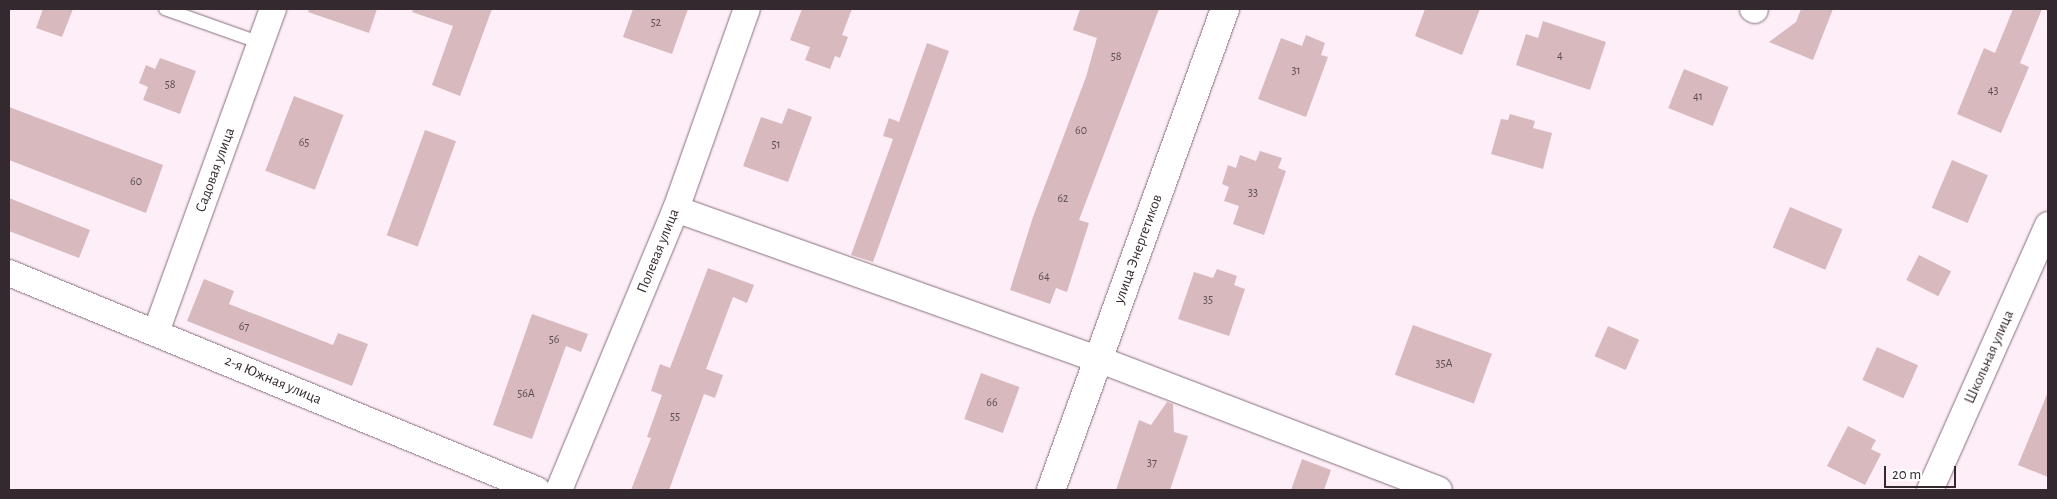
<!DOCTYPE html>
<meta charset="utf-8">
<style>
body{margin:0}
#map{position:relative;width:2057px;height:499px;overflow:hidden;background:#feeef7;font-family:"Alegreya Sans",sans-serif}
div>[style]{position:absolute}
.building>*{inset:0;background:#d8babe;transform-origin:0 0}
.roads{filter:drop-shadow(0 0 1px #866f7d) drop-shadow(0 0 1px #866f7d)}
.service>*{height:12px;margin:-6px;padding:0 6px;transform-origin:6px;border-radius:6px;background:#fff}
.minor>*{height:26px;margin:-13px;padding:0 13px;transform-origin:13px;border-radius:13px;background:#fff}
.tertiary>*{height:28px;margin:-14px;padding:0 14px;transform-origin:14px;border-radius:14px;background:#fff}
span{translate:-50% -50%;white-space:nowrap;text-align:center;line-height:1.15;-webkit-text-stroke:5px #fff;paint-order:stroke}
.number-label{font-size:12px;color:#5c4d53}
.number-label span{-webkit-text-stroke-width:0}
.street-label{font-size:15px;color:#33292f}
.frame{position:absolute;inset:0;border:10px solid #33292f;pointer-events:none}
.scale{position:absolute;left:1884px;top:466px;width:72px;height:22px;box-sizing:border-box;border:2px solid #33292f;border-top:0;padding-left:6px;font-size:15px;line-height:18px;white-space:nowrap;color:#33292f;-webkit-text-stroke:4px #fff;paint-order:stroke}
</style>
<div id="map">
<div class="building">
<div style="clip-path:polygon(43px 9px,73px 9px,62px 37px,36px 28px)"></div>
<div style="clip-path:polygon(309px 9px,377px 9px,369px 33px,308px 12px)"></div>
<div style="clip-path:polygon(413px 9px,492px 9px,460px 96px,432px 85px,453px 26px,412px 12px)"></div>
<div style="clip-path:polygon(633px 9px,688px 9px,672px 54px,623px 37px)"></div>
<div style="clip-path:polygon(802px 9px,852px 9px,842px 35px,848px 37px,840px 58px,835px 56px,830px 69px,805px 60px,810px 47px,790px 40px)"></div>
<div style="clip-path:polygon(1080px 9px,1159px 9px,1079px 220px,1089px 223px,1067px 292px,1056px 288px,1050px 304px,1010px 290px,1033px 217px,1086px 77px,1097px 38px,1073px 30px)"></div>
<div style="clip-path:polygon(1425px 9px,1480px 9px,1462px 55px,1415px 36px)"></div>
<div style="clip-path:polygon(1801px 9px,1833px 9px,1813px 60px,1769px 42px,1796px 22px)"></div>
<div style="clip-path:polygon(2013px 9px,2042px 9px,2020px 63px,2029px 67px,2001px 133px,1957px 114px,1984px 48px,1995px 53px)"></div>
<div style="clip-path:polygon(1543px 21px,1606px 42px,1590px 90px,1516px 65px,1526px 34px,1538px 38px)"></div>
<div style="clip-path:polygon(1306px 35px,1325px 43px,1321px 55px,1328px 57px,1306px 117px,1258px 99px,1281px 38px,1302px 46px)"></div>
<div style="clip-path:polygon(927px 43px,949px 51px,873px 262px,851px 255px,893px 139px,883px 136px,889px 118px,899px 122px)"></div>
<div style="clip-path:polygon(160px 58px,196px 71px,180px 114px,143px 100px,148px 87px,139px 83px,146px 65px,155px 69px)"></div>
<div style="left:1684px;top:69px;width:48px;height:42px;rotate:22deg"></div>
<div style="left:294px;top:96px;width:53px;height:80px;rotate:21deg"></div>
<div style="clip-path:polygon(9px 107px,163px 165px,146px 213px,9px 160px)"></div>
<div style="clip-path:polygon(788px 108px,812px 117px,788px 182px,743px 166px,761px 117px,782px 124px)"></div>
<div style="clip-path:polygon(1510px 114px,1535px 121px,1533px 128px,1552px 133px,1543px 169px,1491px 154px,1501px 119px,1508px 120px)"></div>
<div style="left:425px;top:130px;width:33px;height:112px;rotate:20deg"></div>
<div style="clip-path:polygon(1260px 151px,1282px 158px,1278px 168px,1286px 171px,1264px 235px,1233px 224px,1239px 206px,1224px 201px,1229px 187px,1222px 184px,1228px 165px,1236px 168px,1240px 155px,1256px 161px)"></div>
<div style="left:1952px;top:160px;width:39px;height:52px;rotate:23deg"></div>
<div style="clip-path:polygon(9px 198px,90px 230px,79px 258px,9px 231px)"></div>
<div style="left:1790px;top:207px;width:57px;height:44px;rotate:23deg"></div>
<div style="left:1919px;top:255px;width:36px;height:28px;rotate:27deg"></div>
<div style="clip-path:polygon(708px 268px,754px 285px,747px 303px,733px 297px,706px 369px,723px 375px,715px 398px,704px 394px,669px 490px,631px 490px,651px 438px,647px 437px,662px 395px,651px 391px,660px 364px,670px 368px)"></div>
<div style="clip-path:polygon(1217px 269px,1237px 276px,1234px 285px,1245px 289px,1229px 336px,1178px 319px,1194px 272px,1213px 278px)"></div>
<div style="clip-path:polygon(204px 279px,234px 291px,229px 304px,333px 345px,338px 333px,368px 344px,352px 386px,187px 321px)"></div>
<div style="clip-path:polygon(532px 314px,588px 334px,581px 352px,566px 346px,532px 439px,493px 425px)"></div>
<div style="left:1413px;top:325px;width:84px;height:53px;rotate:20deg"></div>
<div style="left:1608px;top:326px;width:34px;height:33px;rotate:24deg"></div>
<div style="left:1877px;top:347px;width:45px;height:36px;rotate:24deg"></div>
<div style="left:981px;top:373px;width:41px;height:49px;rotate:20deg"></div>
<div style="clip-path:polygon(2048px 392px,2048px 477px,2018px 465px)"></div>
<div style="clip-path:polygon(1167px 402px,1173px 404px,1174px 432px,1188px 436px,1170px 490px,1116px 490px,1139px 420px,1151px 425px)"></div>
<div style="clip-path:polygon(1848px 426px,1876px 440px,1871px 449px,1881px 454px,1865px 485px,1827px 466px)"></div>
<div style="clip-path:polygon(1302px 459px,1331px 470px,1324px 490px,1291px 490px)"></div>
</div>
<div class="roads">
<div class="service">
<div style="left:165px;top:9px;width:102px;rotate:19.5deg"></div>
</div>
<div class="minor">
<div style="left:1753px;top:9px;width:2px;rotate:27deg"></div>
<div style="left:676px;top:209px;width:448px;rotate:19.6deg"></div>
<div style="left:1098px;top:359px;width:365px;rotate:21deg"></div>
<div style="left:9px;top:273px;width:571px;rotate:22.34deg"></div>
<div style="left:156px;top:332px;width:344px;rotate:-70.1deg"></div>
<div style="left:559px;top:490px;width:304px;rotate:-67.4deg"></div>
<div style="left:676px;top:209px;width:212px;rotate:-70.5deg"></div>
<div style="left:1930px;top:490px;width:290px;rotate:-66deg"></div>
</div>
<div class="tertiary">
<div style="left:1051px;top:490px;width:512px;rotate:-70.11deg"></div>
</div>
</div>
<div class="number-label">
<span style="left:656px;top:23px">52</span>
<span style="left:1560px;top:56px">4</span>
<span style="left:1116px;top:57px">58</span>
<span style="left:1296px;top:71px">31</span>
<span style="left:170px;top:85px">58</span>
<span style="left:1993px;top:91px">43</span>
<span style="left:1698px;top:97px">41</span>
<span style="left:1081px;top:131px">60</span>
<span style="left:304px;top:143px">65</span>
<span style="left:776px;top:145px">51</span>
<span style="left:136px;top:182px">60</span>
<span style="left:1253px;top:193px">33</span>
<span style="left:1063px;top:199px">62</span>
<span style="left:1044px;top:277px">64</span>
<span style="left:1208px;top:300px">35</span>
<span style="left:244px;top:327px">67</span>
<span style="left:554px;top:340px">56</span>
<span style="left:1444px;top:364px">35А</span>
<span style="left:526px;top:394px">56А</span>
<span style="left:992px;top:403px">66</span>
<span style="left:675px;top:417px">55</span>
<span style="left:1152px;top:463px">37</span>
</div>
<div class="street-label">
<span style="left:215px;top:170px;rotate:-70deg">Садовая улица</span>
<span style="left:1138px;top:249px;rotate:-70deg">улица Энергетиков</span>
<span style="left:658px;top:251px;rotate:-68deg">Полевая улица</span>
<span style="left:1989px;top:357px;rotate:-66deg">Школьная улица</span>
<span style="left:273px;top:380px;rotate:23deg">2-я Южная улица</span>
</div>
<div class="frame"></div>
<div class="scale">20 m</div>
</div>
